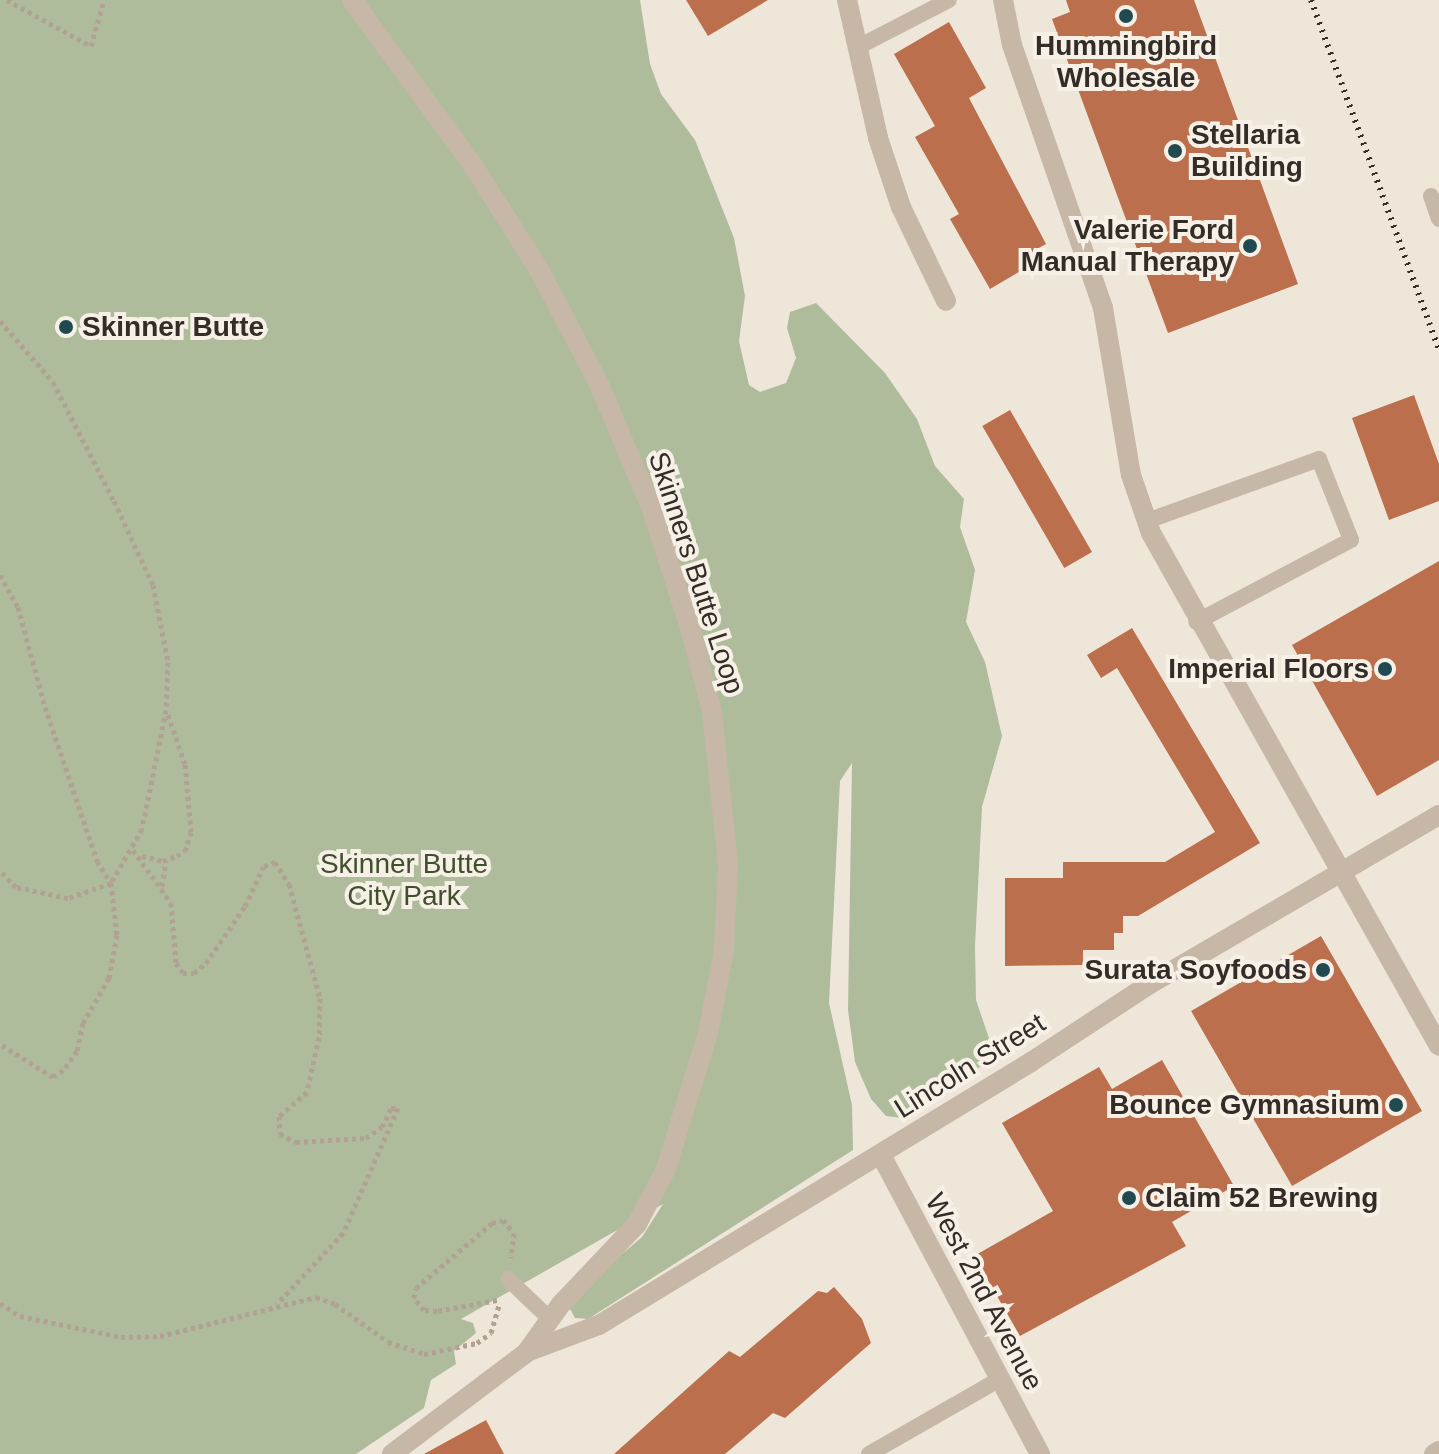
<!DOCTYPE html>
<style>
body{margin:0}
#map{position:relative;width:1439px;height:1454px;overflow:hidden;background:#efe6da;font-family:Helvetica,sans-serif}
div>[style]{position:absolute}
.green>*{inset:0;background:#afbc9c}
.building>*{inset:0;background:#bb6f4c;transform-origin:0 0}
.path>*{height:5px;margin-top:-2.5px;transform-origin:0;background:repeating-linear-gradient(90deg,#b1a192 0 4px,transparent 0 8px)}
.service>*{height:16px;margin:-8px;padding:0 8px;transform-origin:8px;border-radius:8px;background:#c6b7a7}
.minor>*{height:20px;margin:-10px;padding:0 10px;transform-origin:10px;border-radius:10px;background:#c6b7a7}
.tertiary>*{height:20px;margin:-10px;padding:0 10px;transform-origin:10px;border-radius:10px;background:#c6b7a7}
.rail>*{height:6px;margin-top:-3px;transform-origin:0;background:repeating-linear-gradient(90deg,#332c27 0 2px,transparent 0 8px)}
.dots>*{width:22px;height:22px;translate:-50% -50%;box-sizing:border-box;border:4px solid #f7f0e6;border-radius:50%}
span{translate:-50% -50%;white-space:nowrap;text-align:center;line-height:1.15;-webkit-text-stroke:8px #f7f0e6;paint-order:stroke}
.poi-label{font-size:28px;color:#332c27;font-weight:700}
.left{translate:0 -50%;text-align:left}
.right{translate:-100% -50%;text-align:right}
.street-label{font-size:28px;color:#332c27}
.park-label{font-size:28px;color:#404f2d}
</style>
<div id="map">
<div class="green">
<div style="clip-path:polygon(0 0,640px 0,650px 64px,661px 94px,695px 140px,734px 238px,745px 296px,739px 341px,749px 385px,760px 392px,786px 383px,796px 358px,787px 328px,790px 312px,816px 303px,885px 373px,917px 419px,935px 466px,964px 499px,960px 527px,975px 570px,966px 622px,985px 662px,1002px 736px,982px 807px,975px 946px,976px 1000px,993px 1050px,983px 1065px,902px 1118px,886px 1116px,871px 1099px,855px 1062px,848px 1010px,852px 763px,840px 781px,829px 1003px,852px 1105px,853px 1150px,588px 1319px,575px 1318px,569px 1307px,585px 1286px,642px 1237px,663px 1204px,461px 1319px,473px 1323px,476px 1333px,454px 1351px,456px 1364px,431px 1380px,424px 1408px,356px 1454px,0 1454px)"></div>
</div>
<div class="building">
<div style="clip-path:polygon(686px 0,768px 0,708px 36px)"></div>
<div style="clip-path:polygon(1066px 0,1194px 0,1298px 284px,1168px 333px,1052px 19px,1070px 12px)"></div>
<div style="clip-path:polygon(949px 22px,986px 88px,969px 98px,1046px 244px,1037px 249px,1043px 258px,990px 289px,950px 219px,959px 214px,915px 137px,935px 126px,894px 54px)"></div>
<div style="clip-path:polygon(1414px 395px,1439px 464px,1439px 501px,1389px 520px,1352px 418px)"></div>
<div style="left:1010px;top:410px;width:164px;height:32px;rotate:60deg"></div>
<div style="clip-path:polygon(1439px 561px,1439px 760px,1377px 796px,1292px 645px)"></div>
<div style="clip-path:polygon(1132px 628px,1260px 843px,1138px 916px,1123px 916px,1123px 933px,1114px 933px,1114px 950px,1083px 950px,1083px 965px,1005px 966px,1005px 878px,1063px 878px,1063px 862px,1165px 862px,1215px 832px,1117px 668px,1101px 678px,1087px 655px)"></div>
<div style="left:1321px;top:936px;width:202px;height:150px;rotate:60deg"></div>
<div style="clip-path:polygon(1162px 1060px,1234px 1186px,1172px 1222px,1186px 1246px,1020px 1336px,974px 1256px,1053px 1211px,1002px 1123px,1099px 1067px,1112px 1089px)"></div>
<div style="clip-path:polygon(834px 1287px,862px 1319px,871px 1343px,785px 1418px,773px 1413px,725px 1454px,614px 1454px,729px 1351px,740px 1357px,818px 1291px,827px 1293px)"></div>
<div style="clip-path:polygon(486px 1420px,504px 1454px,424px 1454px)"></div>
</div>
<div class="path">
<div style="left:7px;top:0;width:96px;rotate:28.7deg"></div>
<div style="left:91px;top:46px;width:48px;rotate:-74.2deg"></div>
<div style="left:0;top:321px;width:81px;rotate:49deg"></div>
<div style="left:53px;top:382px;width:134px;rotate:62.9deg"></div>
<div style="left:114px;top:501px;width:93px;rotate:65.1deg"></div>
<div style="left:153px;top:585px;width:78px;rotate:79deg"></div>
<div style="left:168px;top:662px;width:48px;rotate:92.4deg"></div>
<div style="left:166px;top:710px;width:121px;rotate:101.4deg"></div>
<div style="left:142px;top:829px;width:62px;rotate:119.9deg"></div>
<div style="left:111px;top:883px;width:46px;rotate:160.8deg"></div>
<div style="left:68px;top:898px;width:53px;rotate:-168.1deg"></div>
<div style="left:16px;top:887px;width:23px;rotate:-135deg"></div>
<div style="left:0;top:575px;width:37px;rotate:61deg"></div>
<div style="left:18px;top:607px;width:104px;rotate:74.9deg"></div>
<div style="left:45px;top:707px;width:163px;rotate:71.3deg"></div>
<div style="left:97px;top:861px;width:26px;rotate:58deg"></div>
<div style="left:111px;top:883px;width:52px;rotate:83.4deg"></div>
<div style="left:117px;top:935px;width:44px;rotate:100.5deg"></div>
<div style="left:109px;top:978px;width:52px;rotate:120deg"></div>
<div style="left:83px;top:1023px;width:29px;rotate:102deg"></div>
<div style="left:77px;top:1051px;width:24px;rotate:126deg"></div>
<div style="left:63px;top:1070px;width:12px;rotate:145deg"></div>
<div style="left:53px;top:1077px;width:62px;rotate:-148.1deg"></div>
<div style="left:133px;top:850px;width:65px;rotate:54.4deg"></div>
<div style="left:171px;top:903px;width:60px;rotate:85.2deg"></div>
<div style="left:176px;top:963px;width:12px;rotate:55deg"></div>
<div style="left:183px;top:973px;width:11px"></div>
<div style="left:194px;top:973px;width:16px;rotate:-40deg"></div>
<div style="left:206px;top:963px;width:69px;rotate:-55.6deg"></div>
<div style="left:245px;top:906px;width:44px;rotate:-64.6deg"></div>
<div style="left:264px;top:866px;width:12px;rotate:-20deg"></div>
<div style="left:275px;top:862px;width:26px;rotate:58deg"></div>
<div style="left:289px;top:884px;width:118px;rotate:74.8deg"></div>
<div style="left:320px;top:998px;width:39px;rotate:91deg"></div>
<div style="left:319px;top:1037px;width:56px;rotate:102.3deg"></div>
<div style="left:307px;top:1092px;width:37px;rotate:139deg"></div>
<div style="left:279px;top:1116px;width:18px;rotate:87deg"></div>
<div style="left:280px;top:1134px;width:18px;rotate:27deg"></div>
<div style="left:296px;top:1142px;width:70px;rotate:-3.3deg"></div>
<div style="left:366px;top:1138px;width:19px;rotate:-35deg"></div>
<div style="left:382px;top:1127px;width:21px;rotate:-65deg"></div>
<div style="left:391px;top:1108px;width:7px"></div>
<div style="left:398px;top:1108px;width:137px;rotate:113.7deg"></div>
<div style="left:343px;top:1233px;width:97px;rotate:132.9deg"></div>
<div style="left:142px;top:856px;width:22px;rotate:13deg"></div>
<div style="left:163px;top:861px;width:15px;rotate:-20deg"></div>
<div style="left:177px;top:856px;width:9px;rotate:-32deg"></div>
<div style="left:185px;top:851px;width:20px;rotate:-72deg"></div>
<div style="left:191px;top:832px;width:68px;rotate:-95deg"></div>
<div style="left:185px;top:764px;width:55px;rotate:-109.1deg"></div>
<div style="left:162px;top:886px;width:26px;rotate:-81deg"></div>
<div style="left:497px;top:1300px;width:61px;rotate:169.6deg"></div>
<div style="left:437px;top:1311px;width:13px;rotate:-176deg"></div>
<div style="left:424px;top:1310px;width:16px;rotate:-130deg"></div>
<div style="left:414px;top:1298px;width:10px;rotate:-79deg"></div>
<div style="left:416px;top:1288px;width:100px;rotate:-40.5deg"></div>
<div style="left:492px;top:1223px;width:11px;rotate:-15deg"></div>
<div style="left:503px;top:1220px;width:17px;rotate:50deg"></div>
<div style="left:514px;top:1233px;width:25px;rotate:97deg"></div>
<div style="left:0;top:1303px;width:24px;rotate:33deg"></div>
<div style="left:20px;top:1316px;width:103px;rotate:11.7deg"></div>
<div style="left:121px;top:1337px;width:39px;rotate:-1deg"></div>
<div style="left:160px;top:1336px;width:161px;rotate:-14deg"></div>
<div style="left:316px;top:1297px;width:20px;rotate:20deg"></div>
<div style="left:335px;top:1304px;width:65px;rotate:35.6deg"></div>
<div style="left:388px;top:1342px;width:38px;rotate:18deg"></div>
<div style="left:424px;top:1354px;width:54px;rotate:-11.7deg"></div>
<div style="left:477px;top:1343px;width:17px;rotate:-36deg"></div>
<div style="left:491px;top:1333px;width:32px;rotate:-74deg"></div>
</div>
<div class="service">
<div style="left:858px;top:47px;width:102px;rotate:-27.3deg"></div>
<div style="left:1431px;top:196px;width:24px;rotate:71deg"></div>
<div style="left:1147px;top:521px;width:183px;rotate:-19.8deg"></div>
<div style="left:1319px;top:459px;width:87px;rotate:68.4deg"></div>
<div style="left:1351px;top:540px;width:175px;rotate:152.1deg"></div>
<div style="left:508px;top:1279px;width:58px;rotate:43.6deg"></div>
<div style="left:869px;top:1454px;width:149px;rotate:-29.8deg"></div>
</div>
<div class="minor">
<div style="left:352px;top:0;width:203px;rotate:53.8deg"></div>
<div style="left:472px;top:164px;width:123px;rotate:57.6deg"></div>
<div style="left:538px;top:268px;width:129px;rotate:62.2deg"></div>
<div style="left:598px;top:382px;width:136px;rotate:67deg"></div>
<div style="left:651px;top:507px;width:127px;rotate:72.1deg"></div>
<div style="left:690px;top:628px;width:87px;rotate:75.3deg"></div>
<div style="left:712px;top:712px;width:153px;rotate:84deg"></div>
<div style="left:728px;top:864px;width:86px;rotate:92.7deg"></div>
<div style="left:724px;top:950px;width:85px;rotate:100.9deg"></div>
<div style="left:708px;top:1033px;width:142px;rotate:107.2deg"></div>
<div style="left:666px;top:1169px;width:62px;rotate:117.8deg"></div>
<div style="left:637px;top:1224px;width:110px;rotate:133.5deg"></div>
<div style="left:561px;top:1304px;width:60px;rotate:125.5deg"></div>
<div style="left:526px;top:1353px;width:168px;rotate:143deg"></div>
<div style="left:847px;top:0;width:141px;rotate:77.3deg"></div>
<div style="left:878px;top:138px;width:73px;rotate:71.6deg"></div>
<div style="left:901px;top:207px;width:104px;rotate:64.4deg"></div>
<div style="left:881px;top:1155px;width:339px;rotate:62deg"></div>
<div style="left:527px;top:1352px;width:77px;rotate:-20.6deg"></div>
<div style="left:599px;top:1325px;width:506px;rotate:-31.33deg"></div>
<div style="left:1031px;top:1062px;width:140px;rotate:-33.3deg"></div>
<div style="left:1148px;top:985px;width:337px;rotate:-30.3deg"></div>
<div style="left:1434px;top:1454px;width:6px;rotate:-31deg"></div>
</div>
<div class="tertiary">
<div style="left:1003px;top:0;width:46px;rotate:78.7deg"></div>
<div style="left:1012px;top:45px;width:278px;rotate:70.9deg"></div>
<div style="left:1103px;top:308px;width:169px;rotate:80.5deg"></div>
<div style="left:1131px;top:475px;width:61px;rotate:71deg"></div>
<div style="left:1151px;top:533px;width:588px;rotate:60.69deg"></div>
</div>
<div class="rail">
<div style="left:1311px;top:0;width:372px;rotate:69.9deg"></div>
</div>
<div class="dots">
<div style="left:1126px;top:16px;background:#214a50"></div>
<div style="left:1175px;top:151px;background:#214a50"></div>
<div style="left:1250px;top:246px;background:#214a50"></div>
<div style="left:66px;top:327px;background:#214a50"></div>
<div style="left:1385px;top:669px;background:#214a50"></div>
<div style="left:1323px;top:970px;background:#214a50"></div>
<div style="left:1396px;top:1105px;background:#214a50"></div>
<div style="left:1129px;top:1198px;background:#214a50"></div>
</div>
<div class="poi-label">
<span style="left:1126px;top:62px">Hummingbird<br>Wholesale</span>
<span class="left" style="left:1191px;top:151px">Stellaria<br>Building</span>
<span class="right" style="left:1234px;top:246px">Valerie Ford<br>Manual Therapy</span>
<span class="left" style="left:82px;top:327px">Skinner Butte</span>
<span class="right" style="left:1369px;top:669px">Imperial Floors</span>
<span class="right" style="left:1307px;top:970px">Surata Soyfoods</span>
<span class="right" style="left:1380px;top:1105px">Bounce Gymnasium</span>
<span class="left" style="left:1145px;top:1198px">Claim 52 Brewing</span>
</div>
<div class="street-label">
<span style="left:696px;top:573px;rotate:72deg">Skinners Butte Loop</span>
<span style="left:970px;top:1066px;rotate:-32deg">Lincoln Street</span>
<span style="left:984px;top:1292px;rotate:62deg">West 2nd Avenue</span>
</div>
<div class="park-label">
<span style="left:404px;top:880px">Skinner Butte<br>City Park</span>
</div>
</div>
